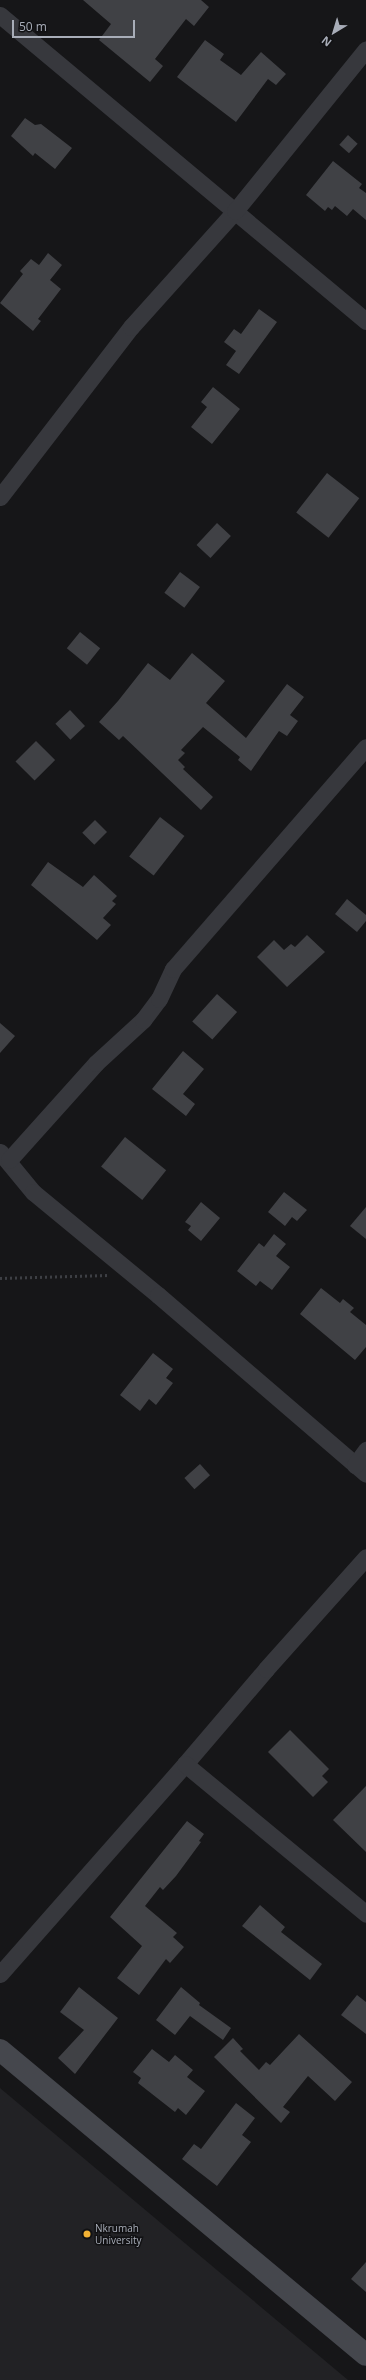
<!DOCTYPE html>
<style>
body{margin:0}
#map{position:relative;width:366px;height:2380px;overflow:hidden;background:#161618;font-family:"Open Sans",sans-serif}
div>[style]{position:absolute}
.built>*{inset:0;background:#222225}
.building>*{inset:0;background:#404145;transform-origin:0 0}
.path>*{height:2.5px;margin-top:-1.25px;transform-origin:0;background:repeating-linear-gradient(90deg,#3d3f44 0 2px,transparent 0 5px)}
.street>*{height:17px;margin:-8.5px;padding:0 8.5px;transform-origin:8.5px;border-radius:8.5px;background:#37383d}
.secondary>*{height:22px;margin:-11px;padding:0 11px;transform-origin:11px;border-radius:11px;background:#45474d}
.dots>*{width:11px;height:11px;translate:-50% -50%;box-sizing:border-box;border:2px solid #111113;border-radius:50%}
span{translate:-50% -50%;white-space:nowrap;text-align:center;line-height:1.15;-webkit-text-stroke:3px #111113;paint-order:stroke}
.poi-label{font-size:10px;color:#a8adb8}
.left{translate:0 -50%;text-align:left}
.north{position:absolute;left:314px;top:12px;width:40px;height:40px;-webkit-text-stroke:3px #111113;paint-order:stroke;rotate:218deg;font-size:11px;font-weight:700;line-height:16px;text-align:center;color:#a8adb8}
.north::after{content:'';display:block;margin:auto;width:14px;height:18px;background:#a8adb8;clip-path:polygon(50% 0,100% 100%,50% 72%,0 100%)}
.scale{position:absolute;left:12px;top:20px;width:123px;height:18px;box-sizing:border-box;border:2px solid #a8adb8;border-top:0;padding-left:5px;font-size:12px;line-height:14px;white-space:nowrap;color:#a8adb8;-webkit-text-stroke:3px #111113;paint-order:stroke}
</style>
<div id="map">
<div class="built">
<div style="clip-path:polygon(0 2088px,348px 2380px,0 2380px)"></div>
</div>
<div class="building">
<div style="clip-path:polygon(83px 0,201px 0,209px 7px,194px 26px,186px 19px,155px 59px,163px 66px,150px 82px,99px 40px,111px 24px)"></div>
<div style="clip-path:polygon(205px 40px,224px 54px,220px 60px,241px 75px,261px 52px,286px 74px,276px 85px,268px 79px,236px 122px,177px 77px)"></div>
<div style="clip-path:polygon(25px 118px,35px 125px,41px 124px,72px 148px,55px 169px,35px 153px,33px 156px,11px 136px)"></div>
<div style="left:348px;top:135px;width:13px;height:13px;rotate:42deg"></div>
<div style="clip-path:polygon(333px 161px,362px 184px,359px 188px,366px 193px,366px 220px,353px 209px,347px 216px,335px 206px,332px 210px,328px 207px,325px 211px,306px 195px)"></div>
<div style="clip-path:polygon(48px 253px,62px 265px,50px 280px,61px 289px,38px 319px,41px 321px,33px 331px,0 303px,23px 274px,20px 271px,31px 259px,39px 265px)"></div>
<div style="clip-path:polygon(259px 309px,277px 322px,239px 374px,226px 365px,236px 351px,224px 342px,234px 329px,241px 334px)"></div>
<div style="clip-path:polygon(213px 387px,240px 409px,212px 444px,191px 427px,207px 407px,201px 402px)"></div>
<div style="left:327px;top:473px;width:41px;height:50px;rotate:38deg"></div>
<div style="left:217px;top:523px;width:19px;height:30px;rotate:43deg"></div>
<div style="left:180px;top:572px;width:25px;height:26px;rotate:37deg"></div>
<div style="left:80px;top:632px;width:26px;height:21px;rotate:39deg"></div>
<div style="clip-path:polygon(192px 653px,225px 681px,206px 703px,246px 738px,287px 684px,304px 697px,290px 715px,298px 721px,287px 736px,279px 731px,251px 771px,238px 760px,240px 757px,203px 727px,181px 750px,185px 753px,178px 760px,185px 767px,183px 769px,213px 797px,201px 810px,123px 736px,119px 740px,99px 722px,118px 701px,148px 663px,170px 680px)"></div>
<div style="left:70px;top:710px;width:22px;height:20px;rotate:47deg"></div>
<div style="left:36px;top:741px;width:27px;height:29px;rotate:45deg"></div>
<div style="left:160px;top:817px;width:31px;height:50px;rotate:38deg"></div>
<div style="left:95px;top:820px;width:17px;height:18px;rotate:45deg"></div>
<div style="clip-path:polygon(48px 862px,83px 887px,94px 875px,117px 896px,112px 901px,116px 904px,103px 918px,111px 925px,97px 940px,31px 885px)"></div>
<div style="clip-path:polygon(347px 899px,366px 915px,366px 921px,357px 932px,335px 914px)"></div>
<div style="clip-path:polygon(307px 935px,325px 952px,287px 987px,257px 957px,274px 940px,284px 950px,291px 944px,295px 947px)"></div>
<div style="left:217px;top:994px;width:27px;height:37px;rotate:42deg"></div>
<div style="clip-path:polygon(0 1023px,15px 1036px,0 1053px)"></div>
<div style="clip-path:polygon(183px 1051px,204px 1069px,183px 1094px,195px 1104px,186px 1116px,152px 1089px)"></div>
<div style="left:125px;top:1137px;width:53px;height:38px;rotate:39deg"></div>
<div style="clip-path:polygon(284px 1192px,307px 1210px,297px 1221px,292px 1217px,285px 1226px,268px 1212px)"></div>
<div style="clip-path:polygon(201px 1202px,220px 1218px,201px 1241px,188px 1230px,191px 1226px,185px 1222px)"></div>
<div style="clip-path:polygon(366px 1207px,366px 1239px,350px 1226px)"></div>
<div style="clip-path:polygon(274px 1234px,286px 1244px,276px 1256px,290px 1267px,272px 1290px,260px 1281px,256px 1286px,237px 1271px,259px 1243px,264px 1247px)"></div>
<div style="clip-path:polygon(321px 1288px,340px 1303px,343px 1299px,354px 1308px,350px 1312px,366px 1325px,366px 1347px,355px 1360px,300px 1314px)"></div>
<div style="clip-path:polygon(153px 1353px,173px 1369px,166px 1378px,173px 1383px,156px 1405px,149px 1399px,140px 1411px,120px 1395px)"></div>
<div style="left:200px;top:1464px;width:15px;height:21px;rotate:48deg"></div>
<div style="clip-path:polygon(290px 1730px,329px 1769px,322px 1776px,328px 1782px,313px 1797px,268px 1752px)"></div>
<div style="clip-path:polygon(366px 1786px,366px 1852px,333px 1820px)"></div>
<div style="clip-path:polygon(187px 1821px,204px 1834px,199px 1841px,201px 1842px,176px 1876px,163px 1890px,160px 1887px,145px 1906px,177px 1933px,173px 1937px,184px 1947px,170px 1963px,166px 1959px,139px 1995px,117px 1978px,142px 1946px,110px 1917px)"></div>
<div style="clip-path:polygon(260px 1905px,285px 1927px,281px 1932px,322px 1964px,310px 1980px,242px 1926px)"></div>
<div style="clip-path:polygon(79px 1987px,118px 2018px,75px 2074px,58px 2058px,84px 2030px,60px 2012px)"></div>
<div style="clip-path:polygon(181px 1987px,200px 2003px,199px 2005px,231px 2028px,223px 2040px,190px 2016px,175px 2035px,156px 2020px)"></div>
<div style="clip-path:polygon(357px 1995px,366px 2002px,366px 2034px,341px 2015px)"></div>
<div style="clip-path:polygon(299px 2034px,352px 2082px,335px 2101px,308px 2076px,283px 2107px,290px 2112px,281px 2123px,214px 2057px,233px 2038px,243px 2049px,240px 2051px,259px 2070px,266px 2062px,270px 2065px)"></div>
<div style="clip-path:polygon(152px 2049px,169px 2062px,175px 2055px,193px 2070px,187px 2077px,205px 2091px,186px 2115px,178px 2108px,175px 2112px,138px 2083px,141px 2078px,133px 2072px)"></div>
<div style="clip-path:polygon(236px 2103px,255px 2118px,242px 2135px,251px 2142px,217px 2186px,182px 2159px,194px 2144px,201px 2149px)"></div>
<div style="clip-path:polygon(366px 2262px,366px 2292px,351px 2279px)"></div>
</div>
<div class="path">
<div style="left:0;top:1278px;width:109px;rotate:-1.6deg"></div>
</div>
<div class="street">
<div style="left:0;top:15px;width:477px;rotate:39.9deg"></div>
<div style="left:0;top:497px;width:215px;rotate:-52.4deg"></div>
<div style="left:131px;top:327px;width:156px;rotate:-48.1deg"></div>
<div style="left:235px;top:211px;width:208px;rotate:-51deg"></div>
<div style="left:0;top:1152px;width:52px;rotate:50.5deg"></div>
<div style="left:33px;top:1192px;width:162px;rotate:39.5deg"></div>
<div style="left:158px;top:1295px;width:274px;rotate:40.7deg"></div>
<div style="left:9px;top:1160px;width:130px;rotate:-48.1deg"></div>
<div style="left:96px;top:1063px;width:64px;rotate:-42.5deg"></div>
<div style="left:143px;top:1020px;width:26px;rotate:-53deg"></div>
<div style="left:159px;top:999px;width:33px;rotate:-65deg"></div>
<div style="left:173px;top:969px;width:294px;rotate:-49deg"></div>
<div style="left:355px;top:1465px;width:19px;rotate:-54deg"></div>
<div style="left:185px;top:1764px;width:125px;rotate:-49.5deg"></div>
<div style="left:266px;top:1669px;width:150px;rotate:-48.2deg"></div>
<div style="left:0;top:1974px;width:280px;rotate:-48.6deg"></div>
<div style="left:185px;top:1764px;width:235px;rotate:39.6deg"></div>
</div>
<div class="secondary">
<div style="left:0;top:2050px;width:476px;rotate:39.8deg"></div>
</div>
<div class="dots">
<div style="left:87px;top:2234px;background:#f2b134"></div>
</div>
<div class="poi-label">
<span class="left" style="left:95px;top:2234px">Nkrumah<br>University</span>
</div>
<div class="north">N</div>
<div class="scale">50 m</div>
</div>
